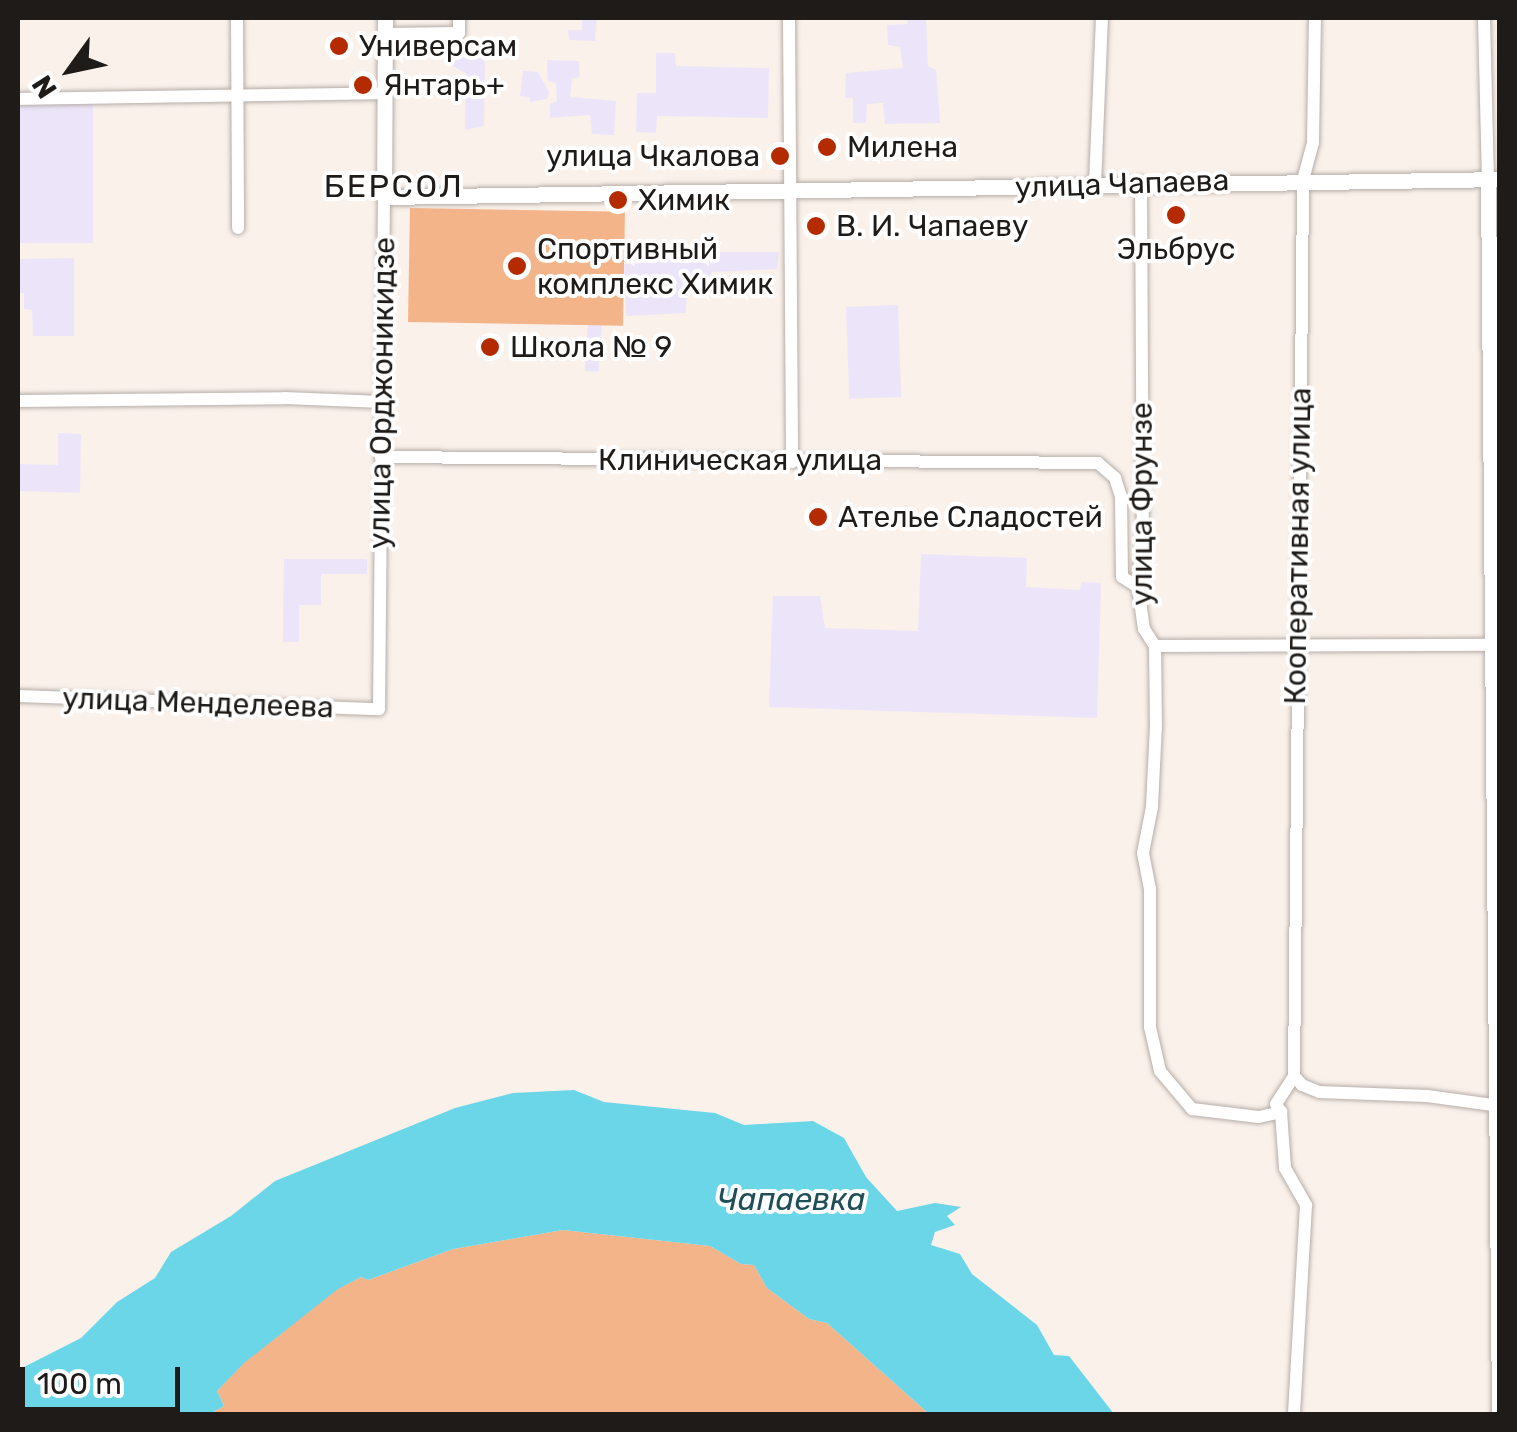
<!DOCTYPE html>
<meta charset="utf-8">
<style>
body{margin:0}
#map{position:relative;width:1517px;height:1432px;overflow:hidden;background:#faf1eb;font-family:Rubik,sans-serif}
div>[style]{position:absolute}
.industrial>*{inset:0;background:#ece5fa;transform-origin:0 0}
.green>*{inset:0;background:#f4b48a;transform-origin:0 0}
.water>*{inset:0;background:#6cd6e9}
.roads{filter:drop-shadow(0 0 2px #b6ada8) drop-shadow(0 0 2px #b6ada8)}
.minor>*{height:12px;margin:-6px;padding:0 6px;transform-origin:6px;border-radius:6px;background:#fff}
.tertiary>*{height:15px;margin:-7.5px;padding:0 7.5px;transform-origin:7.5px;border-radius:7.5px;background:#fff}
.dots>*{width:28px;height:28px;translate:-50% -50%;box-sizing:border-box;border:5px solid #fff;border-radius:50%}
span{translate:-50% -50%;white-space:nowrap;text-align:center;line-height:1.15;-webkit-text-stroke:8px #fff;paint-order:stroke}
.poi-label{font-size:30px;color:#1e1b19}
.left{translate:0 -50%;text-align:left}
.right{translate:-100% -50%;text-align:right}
.street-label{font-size:30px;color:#1e1b19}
.neighbourhood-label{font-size:32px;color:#1e1b19;letter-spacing:2.5px}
.water-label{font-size:32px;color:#204f57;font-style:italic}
.frame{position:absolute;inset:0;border:20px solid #1e1b19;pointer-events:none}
.north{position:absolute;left:20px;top:20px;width:100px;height:100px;-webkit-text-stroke:8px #fff;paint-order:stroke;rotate:237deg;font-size:28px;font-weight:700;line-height:40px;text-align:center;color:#1e1b19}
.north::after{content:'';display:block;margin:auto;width:35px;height:45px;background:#1e1b19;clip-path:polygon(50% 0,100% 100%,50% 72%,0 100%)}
.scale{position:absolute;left:20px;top:1367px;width:160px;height:45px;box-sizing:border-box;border:5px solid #1e1b19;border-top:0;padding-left:12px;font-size:30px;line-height:35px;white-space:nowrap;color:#1e1b19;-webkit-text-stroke:8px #fff;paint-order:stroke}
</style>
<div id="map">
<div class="industrial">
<div style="clip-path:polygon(582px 18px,597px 18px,595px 41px,569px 40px,568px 30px,582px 30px)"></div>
<div style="clip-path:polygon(908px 18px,926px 18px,928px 66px,936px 70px,940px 123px,885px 124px,883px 103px,867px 104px,866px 123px,853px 123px,853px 98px,845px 98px,846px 73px,903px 68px,900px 47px,888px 45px,887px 25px,907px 24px)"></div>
<div style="clip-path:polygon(450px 53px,473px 53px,485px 62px,484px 126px,465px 130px,466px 73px,450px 65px)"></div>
<div style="clip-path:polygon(656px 53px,675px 53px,676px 66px,769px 68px,768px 118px,657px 116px,656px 133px,636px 132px,637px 93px,656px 93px)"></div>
<div style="clip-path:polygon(547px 60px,579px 61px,580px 77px,572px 79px,570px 97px,616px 101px,614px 135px,592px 134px,590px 115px,550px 118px,550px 104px,557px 101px,556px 83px,548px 81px)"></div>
<div style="clip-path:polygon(523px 71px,538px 72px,549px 92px,547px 99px,530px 102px,529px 97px,520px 96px)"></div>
<div style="left:18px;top:100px;width:75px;height:143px"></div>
<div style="clip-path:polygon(647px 252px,779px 252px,777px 269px,712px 272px,706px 286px,687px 287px,686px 313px,626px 316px,624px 264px,645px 263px)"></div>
<div style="clip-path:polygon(74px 258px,74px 336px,33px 336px,32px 310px,24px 309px,24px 293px,18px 293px,18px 259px)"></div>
<div style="left:898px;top:305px;width:92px;height:52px;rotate:88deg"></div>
<div style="left:588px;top:324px;width:14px;height:47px;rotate:4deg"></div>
<div style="clip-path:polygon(58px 433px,81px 434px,80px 493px,18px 491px,18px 464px,58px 465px)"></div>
<div style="clip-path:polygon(921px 554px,1027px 558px,1026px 587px,1080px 590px,1081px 582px,1101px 583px,1097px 718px,769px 707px,773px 596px,820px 596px,825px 628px,918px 631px)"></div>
<div style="clip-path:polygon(284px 559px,367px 559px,367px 574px,321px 574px,321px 605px,299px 605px,299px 642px,283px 642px)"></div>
</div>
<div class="green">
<div style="left:410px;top:208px;width:215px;height:114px;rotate:1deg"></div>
<div style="clip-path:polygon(563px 1230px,710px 1246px,741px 1264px,754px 1265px,767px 1288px,809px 1319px,827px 1323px,929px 1414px,210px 1414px,224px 1406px,217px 1391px,244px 1362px,337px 1289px,361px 1277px,368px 1280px,453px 1249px)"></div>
</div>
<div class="water">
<div style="clip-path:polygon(574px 1090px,604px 1102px,715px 1113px,744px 1125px,813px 1121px,844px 1138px,866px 1177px,897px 1211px,935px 1203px,961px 1207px,947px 1216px,955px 1225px,935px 1232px,931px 1245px,960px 1254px,972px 1274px,1037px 1325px,1054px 1355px,1069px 1356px,1114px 1414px,929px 1414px,827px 1323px,809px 1319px,767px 1288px,754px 1265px,741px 1264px,710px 1246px,563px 1230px,453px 1249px,368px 1280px,361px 1277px,338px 1289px,244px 1363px,217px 1391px,224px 1406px,210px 1414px,18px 1414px,18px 1370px,81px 1338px,117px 1302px,155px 1278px,171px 1252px,231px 1216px,275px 1181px,455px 1108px,513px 1093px)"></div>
</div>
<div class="roads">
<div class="minor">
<div style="left:237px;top:18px;width:210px;rotate:89.7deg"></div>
<div style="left:789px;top:18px;width:444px;rotate:89.6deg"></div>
<div style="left:1484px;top:18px;width:161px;rotate:88.6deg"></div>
<div style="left:385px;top:34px;width:74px;rotate:-0.8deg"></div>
<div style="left:459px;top:33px;width:15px;rotate:-90deg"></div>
<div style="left:18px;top:99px;width:368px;rotate:-0.9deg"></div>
<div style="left:1141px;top:182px;width:345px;rotate:89.7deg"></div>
<div style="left:1143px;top:527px;width:60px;rotate:94.8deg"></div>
<div style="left:1138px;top:587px;width:42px;rotate:81.9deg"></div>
<div style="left:1144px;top:629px;width:20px;rotate:57deg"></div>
<div style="left:1155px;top:646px;width:79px;rotate:89.3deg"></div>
<div style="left:1156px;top:725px;width:82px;rotate:92.8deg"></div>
<div style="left:1152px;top:807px;width:47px;rotate:101.1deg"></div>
<div style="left:1143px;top:853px;width:37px;rotate:79deg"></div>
<div style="left:1150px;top:889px;width:138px;rotate:90deg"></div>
<div style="left:1150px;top:1027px;width:45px;rotate:77.2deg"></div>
<div style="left:1160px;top:1071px;width:50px;rotate:49.9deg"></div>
<div style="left:1192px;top:1109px;width:67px;rotate:6.8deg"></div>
<div style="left:1259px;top:1117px;width:23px;rotate:-13deg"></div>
<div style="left:1281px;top:1112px;width:9px;rotate:-122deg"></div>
<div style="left:1276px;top:1104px;width:33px;rotate:-57deg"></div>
<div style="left:1294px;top:1076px;width:12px;rotate:48deg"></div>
<div style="left:1302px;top:1085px;width:18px;rotate:22deg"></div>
<div style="left:1319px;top:1092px;width:108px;rotate:2.1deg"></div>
<div style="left:1427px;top:1096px;width:74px;rotate:7.8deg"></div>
<div style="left:1095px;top:184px;width:166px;rotate:-87.6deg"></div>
<div style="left:18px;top:401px;width:267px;rotate:-0.6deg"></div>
<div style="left:285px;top:398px;width:97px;rotate:2.4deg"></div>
<div style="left:381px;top:457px;width:717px;rotate:0.48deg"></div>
<div style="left:1098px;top:463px;width:23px;rotate:41deg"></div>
<div style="left:1115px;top:478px;width:19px;rotate:72deg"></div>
<div style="left:1121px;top:496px;width:81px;rotate:89.3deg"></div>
<div style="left:1122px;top:577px;width:19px;rotate:32deg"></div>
<div style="left:1155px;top:646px;width:345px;rotate:-0.2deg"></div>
<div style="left:18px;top:696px;width:361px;rotate:2.1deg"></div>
<div style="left:379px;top:709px;width:512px;rotate:-89.44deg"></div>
<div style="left:1294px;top:1076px;width:896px;rotate:-89.42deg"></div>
<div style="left:1303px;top:180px;width:38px;rotate:-75deg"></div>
<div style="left:1313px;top:143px;width:125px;rotate:-89.1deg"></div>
<div style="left:1281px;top:1112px;width:56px;rotate:85.9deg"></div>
<div style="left:1285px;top:1168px;width:43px;rotate:60.4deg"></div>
<div style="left:1306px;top:1205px;width:209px;rotate:93.3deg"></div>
</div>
<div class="tertiary">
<div style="left:385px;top:18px;width:179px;rotate:90.3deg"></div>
<div style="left:384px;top:197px;width:1116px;rotate:-0.92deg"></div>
<div style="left:1488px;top:179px;width:1235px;rotate:89.49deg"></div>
</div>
</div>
<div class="dots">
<div style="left:339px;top:46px;background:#b52b00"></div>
<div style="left:363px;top:85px;background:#b52b00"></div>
<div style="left:827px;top:147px;background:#b52b00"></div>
<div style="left:780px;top:156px;background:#b52b00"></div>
<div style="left:618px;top:200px;background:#b52b00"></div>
<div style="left:1176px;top:215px;background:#b52b00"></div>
<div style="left:816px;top:226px;background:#b52b00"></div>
<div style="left:517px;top:266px;background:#b52b00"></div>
<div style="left:490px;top:347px;background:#b52b00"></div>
<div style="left:818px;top:517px;background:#b52b00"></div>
</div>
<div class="poi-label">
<span class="left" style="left:359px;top:46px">Универсам</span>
<span class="left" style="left:383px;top:85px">Янтарь+</span>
<span class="left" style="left:847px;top:147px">Милена</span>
<span class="right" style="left:760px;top:156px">улица Чкалова</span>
<span class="left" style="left:638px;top:200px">Химик</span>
<span class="left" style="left:836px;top:226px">В. И. Чапаеву</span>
<span class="left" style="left:537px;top:266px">Спортивный<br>комплекс Химик</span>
<span style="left:1176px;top:249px">Эльбрус</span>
<span class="left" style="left:510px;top:347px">Школа № 9</span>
<span class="left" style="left:838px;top:517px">Ателье Сладостей</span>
</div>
<div class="street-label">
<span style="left:1122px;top:184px;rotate:-2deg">улица Чапаева</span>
<span style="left:382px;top:393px;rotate:-89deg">улица Орджоникидзе</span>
<span style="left:740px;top:460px">Клиническая улица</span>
<span style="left:1142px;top:504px;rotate:-90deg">улица Фрунзе</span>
<span style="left:1298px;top:546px;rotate:-89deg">Кооперативная улица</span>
<span style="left:198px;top:703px;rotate:2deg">улица Менделеева</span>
</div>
<div class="neighbourhood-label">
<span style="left:394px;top:186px">БЕРСОЛ</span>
</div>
<div class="water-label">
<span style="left:791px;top:1199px">Чапаевка</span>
</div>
<div class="frame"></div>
<div class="north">N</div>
<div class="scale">100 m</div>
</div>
